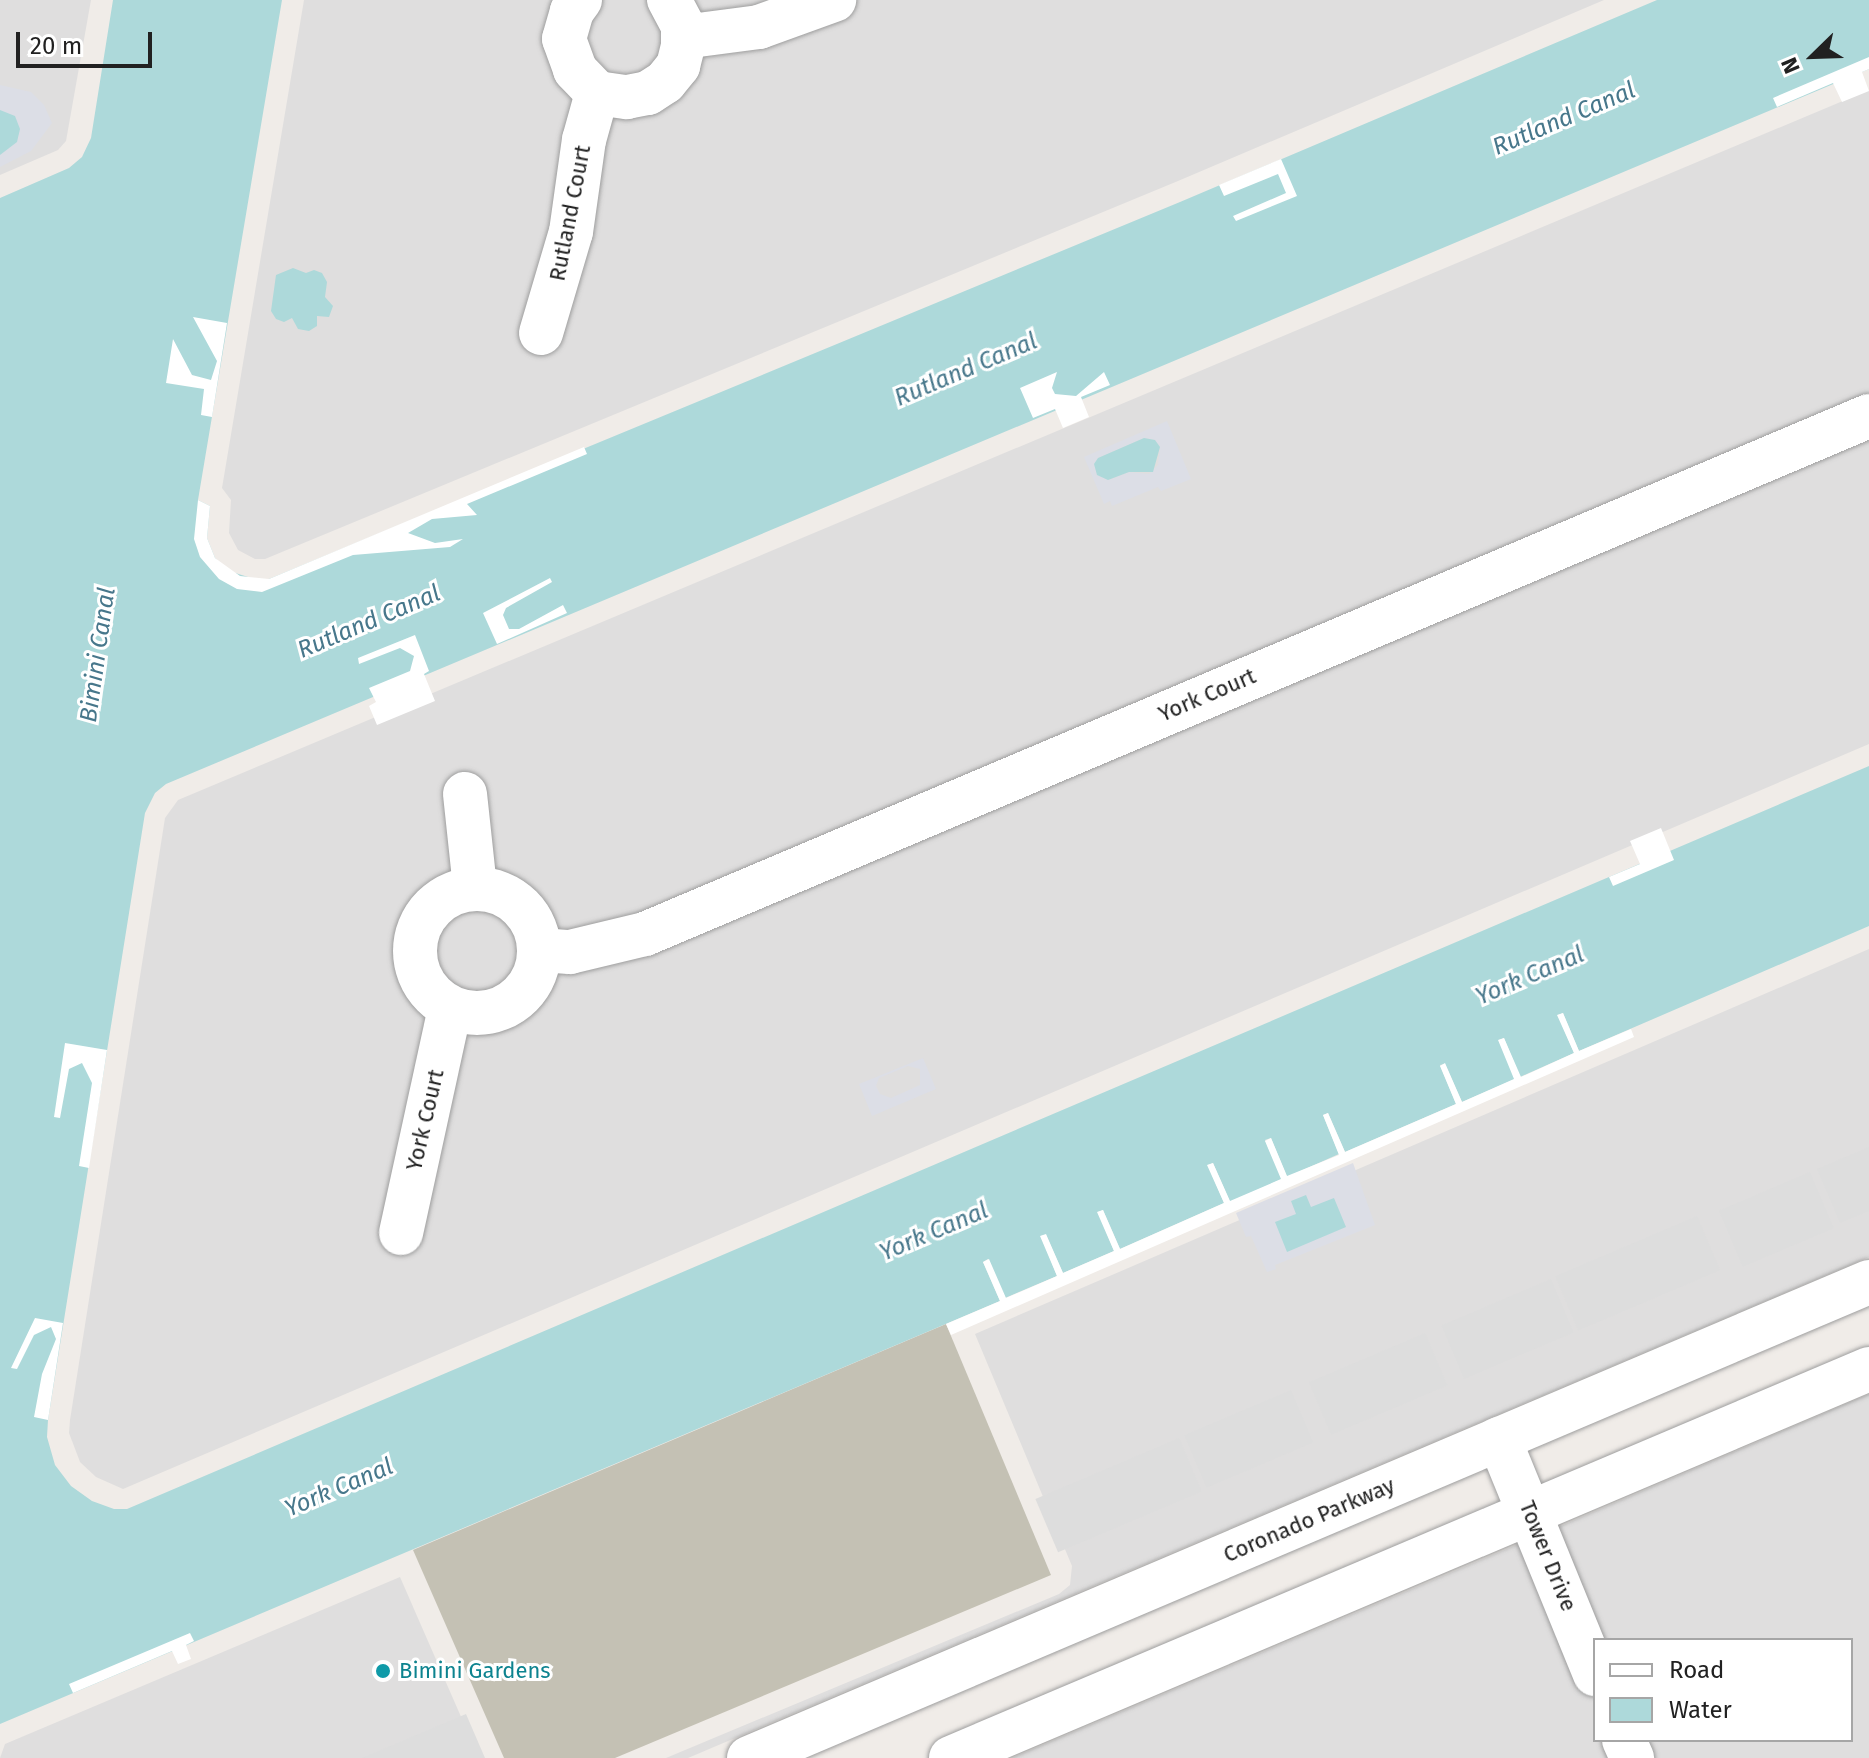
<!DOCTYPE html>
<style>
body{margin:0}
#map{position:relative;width:1869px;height:1758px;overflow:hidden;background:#f0ece8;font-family:"Fira Sans",sans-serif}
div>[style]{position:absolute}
.residential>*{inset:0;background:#dfdede}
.construction>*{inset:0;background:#c4c1b4}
.parking>*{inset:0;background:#ddd;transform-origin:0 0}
.plaza>*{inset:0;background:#dcdee6}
.water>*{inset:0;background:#add9da}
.pier>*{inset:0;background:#fff}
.roads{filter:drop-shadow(0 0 2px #9e9e9e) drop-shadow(0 0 2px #9e9e9e)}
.minor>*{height:44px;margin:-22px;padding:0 22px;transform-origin:22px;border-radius:22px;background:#fff}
.minor>.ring{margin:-22px;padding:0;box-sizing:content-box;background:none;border:44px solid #fff;border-radius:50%}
.dots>*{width:22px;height:22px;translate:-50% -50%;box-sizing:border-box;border:4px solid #fff;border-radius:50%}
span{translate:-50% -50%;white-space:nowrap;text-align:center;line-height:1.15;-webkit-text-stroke:6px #fff;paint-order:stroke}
.street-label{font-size:22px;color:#212121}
.culture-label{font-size:22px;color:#0d838f}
.left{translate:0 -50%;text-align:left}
.water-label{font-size:24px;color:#47778b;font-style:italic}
.legend{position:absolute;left:1593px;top:1638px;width:260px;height:104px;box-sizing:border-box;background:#fff;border:2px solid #a6a6a6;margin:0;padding:10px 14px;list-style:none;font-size:24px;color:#212121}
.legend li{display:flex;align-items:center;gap:16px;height:40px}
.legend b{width:40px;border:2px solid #a6a6a6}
.north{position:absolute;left:1773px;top:16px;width:80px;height:80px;-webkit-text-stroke:6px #fff;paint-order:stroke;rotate:247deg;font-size:22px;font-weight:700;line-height:32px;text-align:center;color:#212121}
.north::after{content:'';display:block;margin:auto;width:28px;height:36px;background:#212121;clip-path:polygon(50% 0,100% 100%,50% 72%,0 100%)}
.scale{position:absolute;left:16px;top:32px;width:136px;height:36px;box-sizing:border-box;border:4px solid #212121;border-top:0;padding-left:10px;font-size:24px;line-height:28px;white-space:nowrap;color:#212121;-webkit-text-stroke:6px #fff;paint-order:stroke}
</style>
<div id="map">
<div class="residential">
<div style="clip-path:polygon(0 0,91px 0,66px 141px,58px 150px,0 175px)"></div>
<div style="clip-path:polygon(304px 0,1604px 0,1178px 181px,265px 559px,255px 559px,238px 550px,229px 533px,231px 500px,222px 488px)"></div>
<div style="clip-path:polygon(1869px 90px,1869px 744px,123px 1489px,96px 1477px,80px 1462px,69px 1433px,70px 1420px,165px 818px,178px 800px)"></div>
<div style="clip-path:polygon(1869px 949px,1869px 1257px,688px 1758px,666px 1758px,1059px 1594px,1070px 1585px,1072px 1566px,975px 1334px)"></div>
<div style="clip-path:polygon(evenodd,1869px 1394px,1869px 1758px,1012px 1758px,1540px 1535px,1869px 1394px,1595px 1640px,1851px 1640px,1851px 1740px,1595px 1740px,1595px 1640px)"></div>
<div style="clip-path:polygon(400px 1577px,479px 1758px,0 1758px,5px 1744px)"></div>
</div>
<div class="construction">
<div style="clip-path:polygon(946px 1324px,1051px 1575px,615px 1758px,504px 1758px,413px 1550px)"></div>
</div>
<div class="parking">
<div style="clip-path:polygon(1869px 1147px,1869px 1211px,1840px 1223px,1817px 1169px)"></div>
<div style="left:1810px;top:1172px;width:61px;height:99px;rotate:67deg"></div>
<div style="left:1697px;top:1216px;width:59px;height:154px;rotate:67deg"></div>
<div style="left:1551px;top:1279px;width:58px;height:119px;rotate:67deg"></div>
<div style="left:1425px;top:1333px;width:57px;height:126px;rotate:67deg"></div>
<div style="left:1291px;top:1390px;width:57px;height:116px;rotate:67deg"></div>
<div style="left:1179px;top:1438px;width:58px;height:156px;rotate:67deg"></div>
<div style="clip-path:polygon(466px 1714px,485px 1758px,362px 1758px)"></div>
</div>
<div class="plaza">
<div style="clip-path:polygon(0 85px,31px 92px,44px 105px,52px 123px,31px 151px,0 167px)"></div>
<div style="clip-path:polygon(evenodd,1167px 421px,1191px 479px,1161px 491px,1158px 487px,1112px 506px,1110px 501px,1104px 504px,1084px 457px,1167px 421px,1144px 438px,1155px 440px,1160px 447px,1158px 465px,1149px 474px,1129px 472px,1108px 480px,1098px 458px,1144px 438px)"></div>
<div style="clip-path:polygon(evenodd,923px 1058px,936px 1089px,872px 1116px,859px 1084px,923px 1058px,908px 1066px,920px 1069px,920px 1085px,891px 1098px,880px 1094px,876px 1086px,879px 1078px,908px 1066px)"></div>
<div style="clip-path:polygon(1353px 1163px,1375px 1225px,1275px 1265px,1276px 1269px,1267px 1272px,1251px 1236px,1246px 1237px,1236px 1213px)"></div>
</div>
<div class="water">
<div style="clip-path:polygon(113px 0,282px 0,198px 500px,210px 506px,207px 538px,215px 558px,229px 571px,258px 580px,269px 579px,1180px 202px,1657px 0,1869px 0,1869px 69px,166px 784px,155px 793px,145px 813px,48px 1420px,47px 1437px,55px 1465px,71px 1486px,92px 1501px,114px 1509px,127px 1509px,1869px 766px,1869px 926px,1579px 1051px,1563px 1013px,1558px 1015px,1574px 1053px,1520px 1077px,1504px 1038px,1499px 1040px,1515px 1079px,1462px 1102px,1445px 1064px,1440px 1065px,1456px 1104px,1345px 1152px,1328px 1113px,1323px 1115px,1339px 1154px,1287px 1177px,1271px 1138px,1265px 1140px,1282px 1179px,1230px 1202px,1213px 1163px,1208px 1165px,1224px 1203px,1120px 1249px,1103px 1210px,1098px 1212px,1114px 1251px,1063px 1273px,1046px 1235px,1041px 1236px,1057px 1276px,1005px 1298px,988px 1259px,983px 1262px,1000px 1301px,0 1724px,0 198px,69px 168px,82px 157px,91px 138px)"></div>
<div style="clip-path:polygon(0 110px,15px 116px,20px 129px,17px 142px,0 155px)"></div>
<div style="clip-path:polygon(293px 268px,306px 273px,314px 270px,322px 273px,327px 282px,325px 297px,333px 306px,329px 317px,317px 316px,317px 326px,309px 331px,298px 329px,292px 318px,284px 322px,276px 319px,271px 311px,276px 275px)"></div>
<div style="clip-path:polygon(1144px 438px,1155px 440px,1160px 447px,1153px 472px,1129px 472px,1108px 480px,1097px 475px,1094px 464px,1098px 458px)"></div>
<div style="clip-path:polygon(1306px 1195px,1311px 1207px,1334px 1198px,1346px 1227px,1287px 1252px,1275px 1222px,1296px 1214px,1291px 1201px)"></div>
</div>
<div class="pier">
<div style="clip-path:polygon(1869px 57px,1869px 69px,1862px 72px,1869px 91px,1842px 102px,1833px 83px,1777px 107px,1773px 98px)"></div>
<div style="clip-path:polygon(1281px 159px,1297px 196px,1236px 221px,1233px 216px,1286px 193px,1278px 174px,1224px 196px,1219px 185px)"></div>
<div style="clip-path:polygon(193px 317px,227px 323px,212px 417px,201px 415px,204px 389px,166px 383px,173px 339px,192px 375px,211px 380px,217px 361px)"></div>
<div style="clip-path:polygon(1057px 372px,1052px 388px,1055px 394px,1076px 396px,1104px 372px,1110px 385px,1081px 397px,1089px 417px,1063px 428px,1055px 409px,1033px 418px,1020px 388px)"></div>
<div style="clip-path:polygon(584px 447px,587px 454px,467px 504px,477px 515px,432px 519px,408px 533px,435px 543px,463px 539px,450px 547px,353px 555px,262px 592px,237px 589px,219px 579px,200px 557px,194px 539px,198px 500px,210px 506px,207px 538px,215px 558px,240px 576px,269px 579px)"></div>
<div style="clip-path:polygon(550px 578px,552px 582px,506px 608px,503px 615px,509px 629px,519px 629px,563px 605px,567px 613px,497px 644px,483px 613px)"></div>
<div style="clip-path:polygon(415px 635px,429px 671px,424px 674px,435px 701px,377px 725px,369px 706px,376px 702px,369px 688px,410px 671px,414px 656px,400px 648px,359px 664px,358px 658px)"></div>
<div style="clip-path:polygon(1661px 828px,1674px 860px,1613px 886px,1609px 877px,1640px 864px,1630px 841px)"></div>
<div style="clip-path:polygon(1563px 1013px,1579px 1051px,1631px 1029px,1634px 1037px,951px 1335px,946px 1324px,1000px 1301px,983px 1262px,989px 1259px,1006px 1298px,1057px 1276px,1040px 1236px,1046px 1234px,1063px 1273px,1114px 1251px,1097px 1212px,1103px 1210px,1120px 1249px,1224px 1203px,1207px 1165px,1213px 1163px,1230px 1201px,1281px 1179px,1265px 1141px,1271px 1138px,1287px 1176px,1339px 1155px,1323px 1115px,1328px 1113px,1345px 1152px,1456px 1104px,1440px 1066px,1445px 1063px,1462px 1102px,1514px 1079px,1498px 1040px,1504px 1038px,1521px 1077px,1574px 1053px,1557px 1015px)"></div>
<div style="clip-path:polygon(65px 1043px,107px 1050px,89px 1168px,79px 1166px,92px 1083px,82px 1063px,69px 1069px,60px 1118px,54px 1117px)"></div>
<div style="clip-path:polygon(35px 1318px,63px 1323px,48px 1420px,34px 1417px,42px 1374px,56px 1339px,51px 1327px,34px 1335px,17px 1369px,11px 1368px)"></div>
<div style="clip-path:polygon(190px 1633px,194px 1641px,186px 1645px,191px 1659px,178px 1664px,172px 1651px,73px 1693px,69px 1684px)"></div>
</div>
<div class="roads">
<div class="minor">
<div style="left:580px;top:0;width:14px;rotate:126deg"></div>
<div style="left:572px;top:11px;width:29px;rotate:106deg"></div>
<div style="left:564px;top:39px;width:33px;rotate:70deg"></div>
<div style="left:575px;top:70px;width:32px;rotate:46deg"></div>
<div style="left:597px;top:93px;width:30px;rotate:8deg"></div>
<div style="left:627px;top:97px;width:21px;rotate:-11deg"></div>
<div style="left:648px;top:93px;width:20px;rotate:-33deg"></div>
<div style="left:665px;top:82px;width:21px;rotate:-51deg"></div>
<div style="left:678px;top:66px;width:21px;rotate:-76deg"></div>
<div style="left:683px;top:46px;width:20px;rotate:-90deg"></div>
<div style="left:683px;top:26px;width:30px;rotate:-118deg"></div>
<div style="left:683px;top:37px;width:77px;rotate:-7.5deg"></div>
<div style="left:759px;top:27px;width:80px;rotate:-19.8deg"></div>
<div style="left:541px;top:333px;width:105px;rotate:-73.5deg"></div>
<div style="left:571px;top:232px;width:93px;rotate:-82deg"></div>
<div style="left:584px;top:140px;width:49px;rotate:-74.5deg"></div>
<div style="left:465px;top:794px;width:95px;rotate:83.9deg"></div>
<div class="ring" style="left:415px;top:889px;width:80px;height:80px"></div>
<div style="left:540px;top:950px;width:30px;rotate:4deg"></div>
<div style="left:570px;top:952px;width:77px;rotate:-13.5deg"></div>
<div style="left:645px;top:934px;width:1329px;rotate:-22.94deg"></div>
<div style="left:401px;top:1233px;width:230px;rotate:-77.7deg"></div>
<div style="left:1499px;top:1439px;width:254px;rotate:67.8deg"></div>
<div style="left:1624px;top:1740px;width:20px;rotate:66deg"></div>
<div style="left:749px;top:1758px;width:1217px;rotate:-23.03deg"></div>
<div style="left:951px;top:1758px;width:997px;rotate:-22.96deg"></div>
</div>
</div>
<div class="dots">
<div style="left:383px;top:1671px;background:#0f9aa8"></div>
</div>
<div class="street-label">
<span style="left:570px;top:213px;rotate:-79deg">Rutland Court</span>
<span style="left:1207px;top:695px;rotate:-23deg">York Court</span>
<span style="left:425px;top:1120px;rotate:-77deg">York Court</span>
<span style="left:1309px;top:1520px;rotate:-23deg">Coronado Parkway</span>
<span style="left:1548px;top:1556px;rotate:68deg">Tower Drive</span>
</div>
<div class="culture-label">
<span class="left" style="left:399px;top:1671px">Bimini Gardens</span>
</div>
<div class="water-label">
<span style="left:1564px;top:119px;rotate:-23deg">Rutland Canal</span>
<span style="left:966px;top:370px;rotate:-23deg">Rutland Canal</span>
<span style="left:369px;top:622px;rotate:-23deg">Rutland Canal</span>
<span style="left:98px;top:655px;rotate:-82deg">Bimini Canal</span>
<span style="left:1530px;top:976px;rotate:-23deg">York Canal</span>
<span style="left:934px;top:1232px;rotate:-23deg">York Canal</span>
<span style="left:339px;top:1488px;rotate:-23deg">York Canal</span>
</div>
<ul class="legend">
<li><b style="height:10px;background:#fff"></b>Road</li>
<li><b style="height:22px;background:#add9da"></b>Water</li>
</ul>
<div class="north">N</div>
<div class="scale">20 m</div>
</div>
